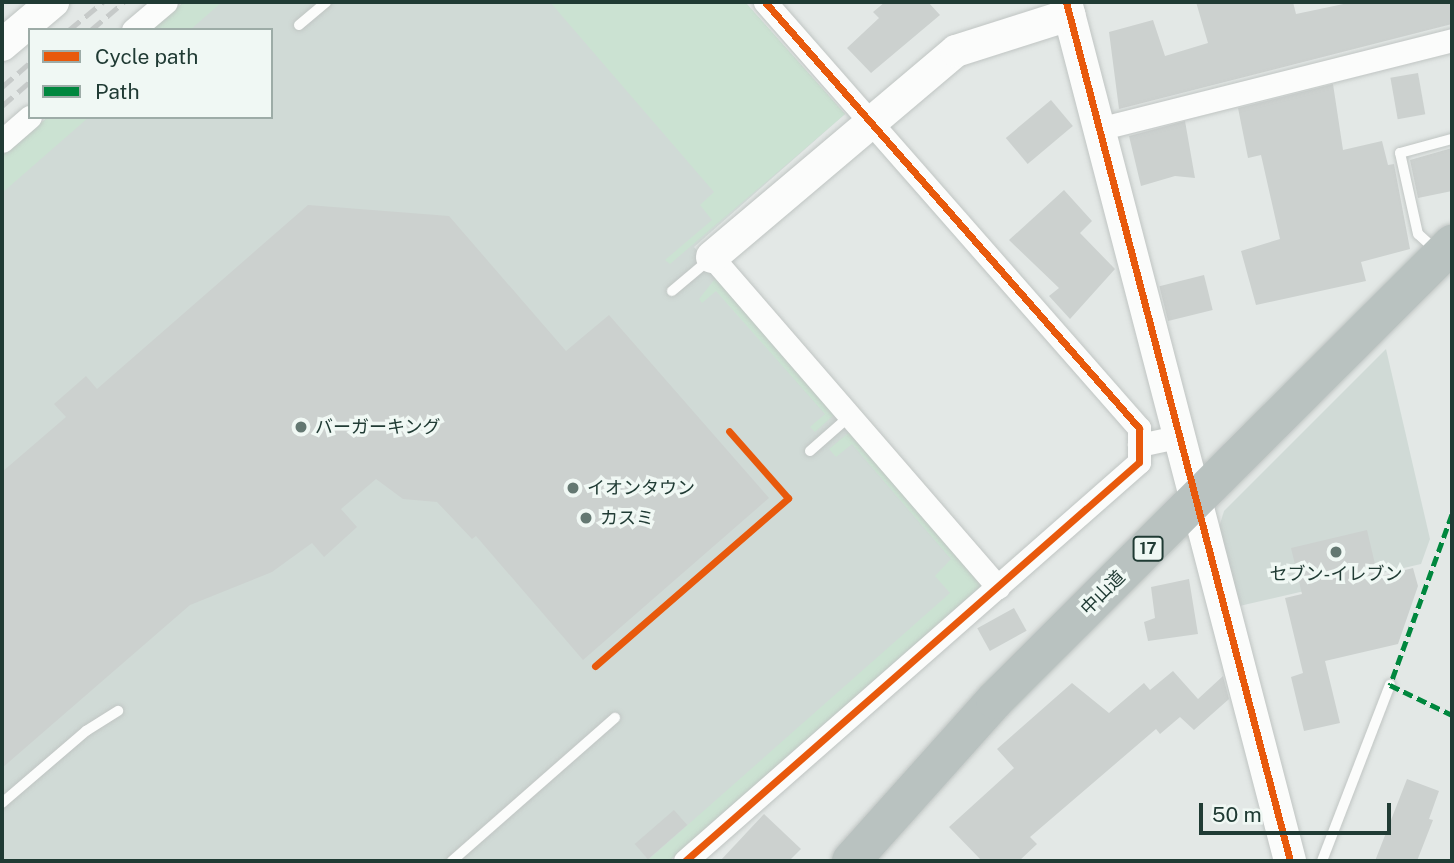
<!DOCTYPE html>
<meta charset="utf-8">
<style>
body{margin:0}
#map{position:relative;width:1454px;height:863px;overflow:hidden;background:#e3e8e6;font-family:"Public Sans","Noto Sans JP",sans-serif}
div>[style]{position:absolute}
.built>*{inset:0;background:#d0dad6}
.green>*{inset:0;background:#cbe2d2}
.building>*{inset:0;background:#ccd1cf;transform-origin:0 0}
.roads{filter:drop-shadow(0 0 2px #c0c5c3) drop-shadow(0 0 2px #c0c5c3)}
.lane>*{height:10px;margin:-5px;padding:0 5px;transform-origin:5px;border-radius:5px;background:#fbfcfb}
.street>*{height:23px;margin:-11.5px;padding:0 11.5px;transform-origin:11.5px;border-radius:11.5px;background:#fbfcfb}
.secondary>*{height:32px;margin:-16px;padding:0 16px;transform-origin:16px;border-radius:16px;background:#fbfcfb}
.highway>*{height:38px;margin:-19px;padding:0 19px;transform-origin:19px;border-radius:19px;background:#b9c2c0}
.rail>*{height:5px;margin-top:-2.5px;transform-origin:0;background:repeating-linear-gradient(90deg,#c6cac9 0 14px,transparent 0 21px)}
.quiet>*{height:5px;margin-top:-2.5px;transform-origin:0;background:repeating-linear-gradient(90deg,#00873e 0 10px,transparent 0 15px)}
.cycleway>*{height:7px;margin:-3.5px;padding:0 3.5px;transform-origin:3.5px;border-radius:3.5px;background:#e8590c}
.dots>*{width:19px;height:19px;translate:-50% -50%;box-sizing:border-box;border:4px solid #f0f8f4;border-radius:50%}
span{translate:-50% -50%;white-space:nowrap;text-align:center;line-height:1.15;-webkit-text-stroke:7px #f0f8f4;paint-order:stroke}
.shield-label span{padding:2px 5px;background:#f0f8f4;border:2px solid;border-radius:5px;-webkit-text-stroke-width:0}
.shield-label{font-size:16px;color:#203b34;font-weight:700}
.poi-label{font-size:18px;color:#203b34}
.left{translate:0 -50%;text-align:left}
.street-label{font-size:18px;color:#203b34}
.frame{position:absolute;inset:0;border:4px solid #203b34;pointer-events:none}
.legend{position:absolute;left:28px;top:28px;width:245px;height:91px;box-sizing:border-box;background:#f0f8f4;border:2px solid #9daca7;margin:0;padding:9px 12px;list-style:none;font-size:21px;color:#203b34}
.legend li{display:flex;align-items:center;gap:14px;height:35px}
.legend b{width:35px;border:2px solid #9daca7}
.scale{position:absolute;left:1199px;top:803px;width:192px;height:32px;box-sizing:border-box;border:4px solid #203b34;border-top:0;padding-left:9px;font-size:21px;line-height:24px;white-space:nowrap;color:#203b34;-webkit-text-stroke:5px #f0f8f4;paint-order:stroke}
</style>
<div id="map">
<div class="built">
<div style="clip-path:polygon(184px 2px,745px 2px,845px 114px,694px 247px,985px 583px,669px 861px,2px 861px,2px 156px,48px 117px,271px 117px,271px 30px,151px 30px)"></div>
<div style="clip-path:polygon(1386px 349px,1430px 539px,1421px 564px,1235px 607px,1216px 537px,1224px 511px)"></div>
</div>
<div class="green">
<div style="clip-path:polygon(184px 2px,222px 2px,190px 30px,151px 30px)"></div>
<div style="clip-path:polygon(550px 2px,745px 2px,845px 114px,670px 264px,665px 260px,712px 220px,700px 205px,714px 192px)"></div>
<div style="clip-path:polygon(48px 117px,89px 117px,2px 193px,2px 156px)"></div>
<div style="clip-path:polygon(718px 275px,837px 412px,815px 432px,810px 427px,825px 414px,716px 291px,702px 303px,699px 299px)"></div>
<div style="clip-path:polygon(852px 430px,985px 583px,669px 861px,647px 861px,950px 593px,935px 576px,951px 559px,852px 444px,836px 457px,829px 449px)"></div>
</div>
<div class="building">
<div style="clip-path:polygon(885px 2px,928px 2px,940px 15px,871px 73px,847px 48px,879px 18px,873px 12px)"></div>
<div style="clip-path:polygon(1196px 2px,1293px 2px,1296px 14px,1353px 2px,1452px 2px,1452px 24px,1119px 109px,1109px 32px,1153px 20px,1165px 56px,1208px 43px)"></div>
<div style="left:1418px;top:73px;width:42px;height:28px;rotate:80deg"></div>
<div style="clip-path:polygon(1333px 84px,1343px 150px,1382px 141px,1388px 165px,1394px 164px,1410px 249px,1361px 262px,1366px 281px,1256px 305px,1241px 251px,1280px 239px,1261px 155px,1248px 158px,1238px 108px)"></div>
<div style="left:1051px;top:100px;width:34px;height:59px;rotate:50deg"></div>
<div style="clip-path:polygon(1185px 121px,1195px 178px,1175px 176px,1141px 186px,1129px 136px)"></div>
<div style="clip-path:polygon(1452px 148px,1452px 191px,1418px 198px,1410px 160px)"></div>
<div style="clip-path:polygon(1064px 190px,1092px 221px,1080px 233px,1115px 269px,1070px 319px,1049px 296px,1059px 288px,1009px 240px)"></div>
<div style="clip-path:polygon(308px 205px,449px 216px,566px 351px,609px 315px,769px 498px,583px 660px,476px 536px,472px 539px,437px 502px,403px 499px,376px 479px,341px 509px,357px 527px,324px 557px,312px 543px,272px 572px,190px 605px,2px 768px,2px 472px,66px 417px,54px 404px,86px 376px,97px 389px)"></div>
<div style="left:1204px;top:275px;width:36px;height:46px;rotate:76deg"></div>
<div style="clip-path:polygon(1367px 530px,1378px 577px,1413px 568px,1418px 586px,1398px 644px,1325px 661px,1340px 723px,1304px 731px,1291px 677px,1303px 673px,1285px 598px,1302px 594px,1291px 548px)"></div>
<div style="clip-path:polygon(1189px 579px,1198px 634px,1148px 641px,1144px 622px,1155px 618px,1151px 587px)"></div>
<div style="left:1014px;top:608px;width:26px;height:42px;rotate:61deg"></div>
<div style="clip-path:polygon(1173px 671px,1198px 699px,1223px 676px,1229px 699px,1194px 730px,1180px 717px,1160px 734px,1156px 729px,1030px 837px,1037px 844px,1019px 861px,982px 861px,949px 827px,1014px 768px,997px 749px,1072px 683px,1109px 713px,1144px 683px,1150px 690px)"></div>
<div style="clip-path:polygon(1407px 779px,1439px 791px,1429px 819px,1433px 820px,1417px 861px,1375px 861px)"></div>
<div style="left:674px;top:810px;width:20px;height:52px;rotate:49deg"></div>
<div style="clip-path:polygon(764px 814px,801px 849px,789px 861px,720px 861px)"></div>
</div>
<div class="roads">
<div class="lane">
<div style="left:299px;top:25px;width:35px;rotate:-40deg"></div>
<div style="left:1437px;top:251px;width:25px;rotate:-138deg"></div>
<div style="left:1418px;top:234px;width:83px;rotate:-102.5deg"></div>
<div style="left:1400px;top:153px;width:54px;rotate:-15.1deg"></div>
<div style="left:672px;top:291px;width:50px;rotate:-40.1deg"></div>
<div style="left:810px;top:451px;width:53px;rotate:-41.2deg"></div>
<div style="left:2px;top:803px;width:111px;rotate:-40.6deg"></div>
<div style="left:86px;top:731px;width:38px;rotate:-32deg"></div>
<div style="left:452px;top:861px;width:217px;rotate:-41.3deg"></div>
<div style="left:1322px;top:861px;width:189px;rotate:-68.9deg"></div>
</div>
<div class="street">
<div style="left:133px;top:30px;width:43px;rotate:-40.3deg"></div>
<div style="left:1098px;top:129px;width:365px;rotate:-14.1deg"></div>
<div style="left:2px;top:141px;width:37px;rotate:-41deg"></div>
<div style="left:712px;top:257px;width:437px;rotate:49.1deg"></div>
<div style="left:1139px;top:445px;width:38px;rotate:-12deg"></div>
<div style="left:685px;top:861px;width:604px;rotate:-41.31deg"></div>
<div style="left:1139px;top:462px;width:34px;rotate:-90deg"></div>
<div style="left:1139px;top:428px;width:567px;rotate:-131.28deg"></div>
</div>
<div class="secondary">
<div style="left:1066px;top:2px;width:888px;rotate:75.38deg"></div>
<div style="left:2px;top:45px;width:67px;rotate:-40.1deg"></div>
<div style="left:712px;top:257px;width:319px;rotate:-40.2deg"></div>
<div style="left:956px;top:51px;width:119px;rotate:-17.7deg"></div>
</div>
<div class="highway">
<div style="left:851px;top:861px;width:216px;rotate:-48.2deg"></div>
<div style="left:995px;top:700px;width:646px;rotate:-44.94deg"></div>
</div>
</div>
<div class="rail">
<div style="left:69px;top:30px;width:44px;rotate:-39.5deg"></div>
<div style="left:91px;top:30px;width:43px;rotate:-40.3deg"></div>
<div style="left:2px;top:87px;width:37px;rotate:-41deg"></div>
<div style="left:2px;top:106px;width:37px;rotate:-41deg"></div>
</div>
<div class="quiet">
<div style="left:1452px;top:514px;width:182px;rotate:109.9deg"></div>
<div style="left:1390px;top:685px;width:69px;rotate:25.8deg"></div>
</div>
<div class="cycleway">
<div style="left:1066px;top:2px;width:888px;rotate:75.38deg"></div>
<div style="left:595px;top:666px;width:256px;rotate:-41deg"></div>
<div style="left:788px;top:498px;width:89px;rotate:-131.4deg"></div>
<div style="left:685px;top:861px;width:604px;rotate:-41.31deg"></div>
<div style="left:1139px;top:462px;width:34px;rotate:-90deg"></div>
<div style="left:1139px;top:428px;width:567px;rotate:-131.28deg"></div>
</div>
<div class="dots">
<div style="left:301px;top:427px;background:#647872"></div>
<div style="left:573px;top:488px;background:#647872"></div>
<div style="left:586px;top:518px;background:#647872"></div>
<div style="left:1336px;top:552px;background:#647872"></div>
</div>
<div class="shield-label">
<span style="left:1148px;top:549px">17</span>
</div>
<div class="poi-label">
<span class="left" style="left:315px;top:427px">バーガーキング</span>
<span class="left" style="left:587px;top:488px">イオンタウン</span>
<span class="left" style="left:600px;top:518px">カスミ</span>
<span style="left:1336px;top:574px">セブン-イレブン</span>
</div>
<div class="street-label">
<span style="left:1103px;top:593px;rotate:-45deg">中山道</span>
</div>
<div class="frame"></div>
<ul class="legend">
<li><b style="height:9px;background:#e8590c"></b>Cycle path</li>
<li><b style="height:9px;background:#00873e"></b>Path</li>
</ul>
<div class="scale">50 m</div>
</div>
